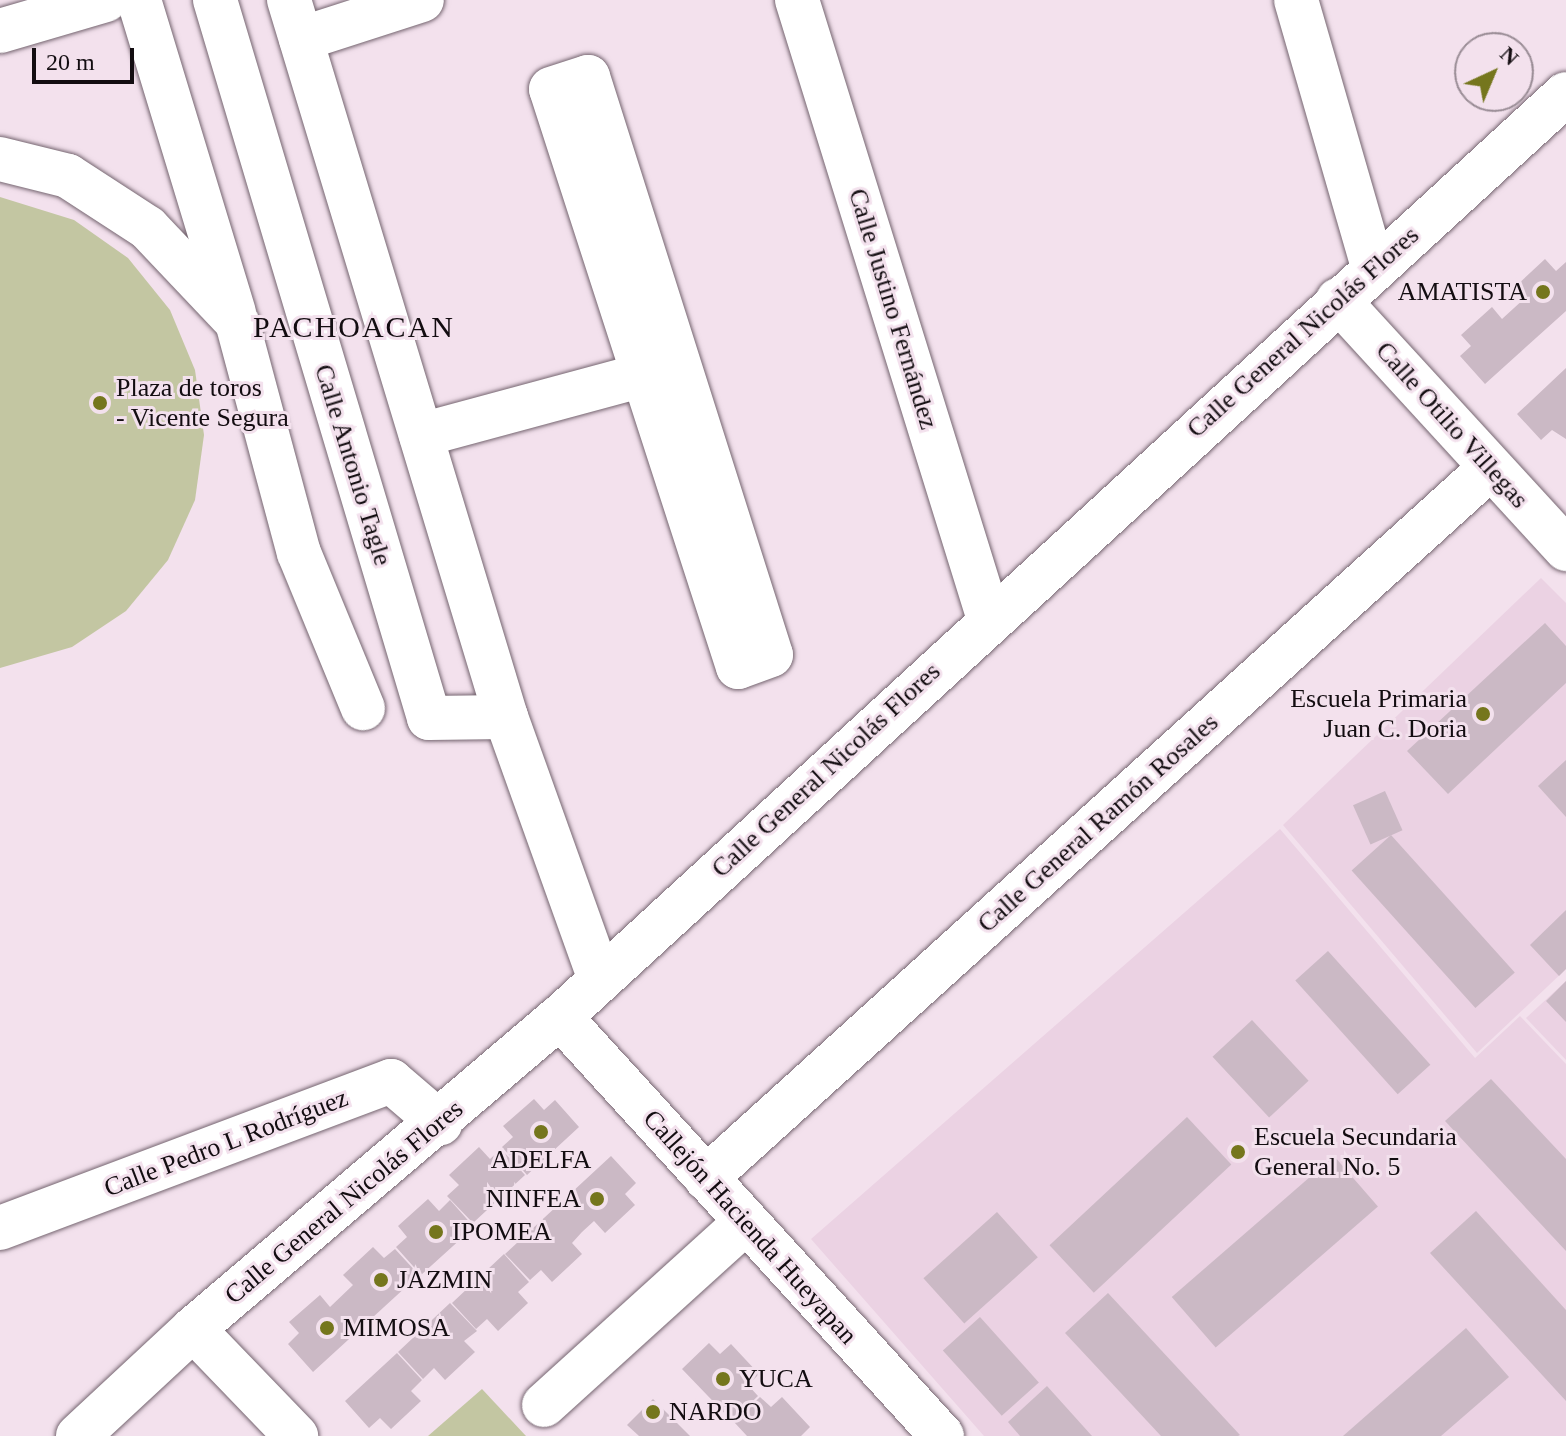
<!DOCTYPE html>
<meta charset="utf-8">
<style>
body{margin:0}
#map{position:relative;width:1566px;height:1436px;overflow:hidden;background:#f3e1ed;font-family:Georgia,serif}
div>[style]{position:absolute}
.built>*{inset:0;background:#ebd2e3}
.green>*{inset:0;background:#c3c6a2}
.building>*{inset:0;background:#cbb9c5;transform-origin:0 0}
.roads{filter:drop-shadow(0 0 2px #756570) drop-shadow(0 0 2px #756570)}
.minor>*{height:44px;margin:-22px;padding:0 22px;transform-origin:22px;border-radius:22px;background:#fff}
.dots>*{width:22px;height:22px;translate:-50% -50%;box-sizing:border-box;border:4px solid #f3e1ed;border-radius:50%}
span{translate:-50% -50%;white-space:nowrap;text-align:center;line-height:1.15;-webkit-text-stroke:6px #f3e1ed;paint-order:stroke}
.poi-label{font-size:26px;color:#130d11}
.right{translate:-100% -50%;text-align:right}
.left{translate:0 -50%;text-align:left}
.street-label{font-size:26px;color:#130d11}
.quarter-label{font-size:30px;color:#130d11;letter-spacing:2px}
.north{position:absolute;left:1454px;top:32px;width:80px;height:80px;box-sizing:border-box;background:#f3e1ed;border:2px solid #998c95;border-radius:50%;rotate:44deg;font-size:22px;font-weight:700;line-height:32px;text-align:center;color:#130d11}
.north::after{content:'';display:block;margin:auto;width:28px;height:36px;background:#75761d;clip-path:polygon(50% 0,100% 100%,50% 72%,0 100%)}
.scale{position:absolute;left:32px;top:48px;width:102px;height:36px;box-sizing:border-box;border:4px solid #130d11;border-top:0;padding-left:10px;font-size:24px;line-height:28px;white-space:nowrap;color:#130d11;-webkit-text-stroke:6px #f3e1ed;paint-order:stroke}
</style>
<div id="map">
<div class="built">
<div style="clip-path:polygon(1541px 578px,1566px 603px,1566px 969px,1477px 1053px,1283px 825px)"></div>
<div style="clip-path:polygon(1280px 829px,1475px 1058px,1520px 1016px,1566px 1064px,1566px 1436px,984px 1436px,811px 1239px)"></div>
<div style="clip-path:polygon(1566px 981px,1566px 1060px,1526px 1018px)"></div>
</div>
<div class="green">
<div style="clip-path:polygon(0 197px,74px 220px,128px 258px,170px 310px,195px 370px,204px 435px,195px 500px,168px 560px,126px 611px,72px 647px,0 668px)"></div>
<div style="clip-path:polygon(482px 1389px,526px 1436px,428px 1436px)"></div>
</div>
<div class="building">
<div style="clip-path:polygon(1545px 259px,1556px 271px,1566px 262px,1566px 311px,1485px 384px,1460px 356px,1471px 346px,1461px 335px,1492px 307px,1502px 319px,1514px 308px,1525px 298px,1515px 287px)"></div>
<div style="clip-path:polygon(1566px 368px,1566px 439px,1552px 430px,1541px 440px,1517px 414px)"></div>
<div style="clip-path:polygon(1545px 623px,1566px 646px,1566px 683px,1448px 794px,1407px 751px)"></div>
<div style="clip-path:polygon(1566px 760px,1566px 817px,1538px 786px)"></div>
<div style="left:1385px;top:791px;width:43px;height:35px;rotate:66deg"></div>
<div style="left:1391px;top:835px;width:185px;height:53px;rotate:48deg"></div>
<div style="clip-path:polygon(1566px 910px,1566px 969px,1559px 976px,1530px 945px)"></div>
<div style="left:1328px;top:951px;width:153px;height:44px;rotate:48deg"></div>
<div style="clip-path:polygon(1566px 981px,1566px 1022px,1546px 1001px)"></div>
<div style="left:1252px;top:1020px;width:83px;height:54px;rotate:47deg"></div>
<div style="clip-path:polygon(1491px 1079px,1566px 1159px,1566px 1251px,1445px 1121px)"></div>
<div style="clip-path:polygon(534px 1099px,544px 1110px,555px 1100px,579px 1127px,527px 1175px,502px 1147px,513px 1137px,503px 1126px)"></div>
<div style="left:1187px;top:1117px;width:65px;height:188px;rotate:47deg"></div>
<div style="clip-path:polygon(479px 1147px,490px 1159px,501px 1149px,525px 1175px,473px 1223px,447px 1196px,459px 1185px,449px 1175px)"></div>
<div style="clip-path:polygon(611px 1156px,636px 1183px,625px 1194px,635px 1205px,605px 1233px,594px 1221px,582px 1232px,572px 1243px,582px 1254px,552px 1282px,541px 1270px,530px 1280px,505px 1254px)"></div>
<div style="left:1334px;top:1156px;width:67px;height:215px;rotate:49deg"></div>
<div style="clip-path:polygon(428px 1199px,439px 1211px,450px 1200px,474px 1227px,421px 1275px,396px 1247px,407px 1237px,398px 1226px)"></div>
<div style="clip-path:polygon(1476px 1211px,1566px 1310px,1566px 1401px,1430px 1253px)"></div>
<div style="left:997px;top:1212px;width:61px;height:99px;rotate:48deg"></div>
<div style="clip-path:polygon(373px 1247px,384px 1258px,395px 1249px,419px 1275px,313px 1372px,288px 1344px,299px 1333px,289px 1322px,320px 1295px,330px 1307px,353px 1285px,343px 1275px)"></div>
<div style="clip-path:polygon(504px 1254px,529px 1282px,518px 1292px,528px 1303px,498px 1331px,487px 1319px,476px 1329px,452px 1303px)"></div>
<div style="clip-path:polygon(1108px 1293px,1240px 1435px,1238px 1436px,1161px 1436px,1065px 1333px)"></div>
<div style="clip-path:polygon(450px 1303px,477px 1331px,464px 1341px,475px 1352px,445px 1380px,434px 1368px,423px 1379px,398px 1352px)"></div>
<div style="left:980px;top:1317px;width:88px;height:50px;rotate:48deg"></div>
<div style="clip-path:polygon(1466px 1328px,1509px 1377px,1441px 1436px,1343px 1436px)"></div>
<div style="clip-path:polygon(709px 1343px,720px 1354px,731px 1344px,759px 1374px,748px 1385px,758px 1396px,732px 1421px,682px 1369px)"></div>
<div style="clip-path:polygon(397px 1353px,422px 1380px,411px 1391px,421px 1401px,391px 1429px,380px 1418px,369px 1428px,345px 1401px)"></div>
<div style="clip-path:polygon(1047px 1386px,1092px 1436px,1020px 1436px,1008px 1422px)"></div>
<div style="clip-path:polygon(760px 1397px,771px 1407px,782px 1397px,810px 1427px,801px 1436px,747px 1436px,734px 1422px)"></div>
<div style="clip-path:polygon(653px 1399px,690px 1436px,639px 1436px,627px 1425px)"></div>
</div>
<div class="roads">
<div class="minor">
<div style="left:139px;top:0;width:326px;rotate:73.1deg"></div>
<div style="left:215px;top:0;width:749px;rotate:73.4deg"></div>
<div style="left:429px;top:718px;width:77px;rotate:-0.7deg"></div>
<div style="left:289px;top:0;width:749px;rotate:73.16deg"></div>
<div style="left:506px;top:717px;width:279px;rotate:70.3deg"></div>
<div style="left:797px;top:0;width:648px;rotate:72.77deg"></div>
<div style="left:1296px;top:0;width:278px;rotate:73.9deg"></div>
<div style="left:0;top:31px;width:110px;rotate:-16.3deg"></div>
<div style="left:301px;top:39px;width:127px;rotate:-17.9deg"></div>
<div style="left:588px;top:77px;width:606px;rotate:72.43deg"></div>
<div style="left:771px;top:655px;width:35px;rotate:160deg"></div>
<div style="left:738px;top:667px;width:607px;rotate:-107.93deg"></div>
<div style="left:551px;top:89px;width:39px;rotate:-18deg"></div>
<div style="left:0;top:159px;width:70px;rotate:14deg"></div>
<div style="left:68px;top:176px;width:95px;rotate:33deg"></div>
<div style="left:148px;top:228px;width:129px;rotate:46.6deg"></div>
<div style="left:237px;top:322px;width:239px;rotate:75deg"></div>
<div style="left:299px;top:553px;width:168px;rotate:67.6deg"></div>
<div style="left:1338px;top:300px;width:338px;rotate:47.5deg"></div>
<div style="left:421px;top:435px;width:261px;rotate:-15.1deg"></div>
<div style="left:560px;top:1017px;width:567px;rotate:47.64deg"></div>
<div style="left:706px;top:1178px;width:1058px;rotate:-42.16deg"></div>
<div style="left:0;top:1228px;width:418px;rotate:-20.6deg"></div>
<div style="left:391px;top:1081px;width:65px;rotate:40.6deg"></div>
<div style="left:193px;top:1329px;width:149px;rotate:46.1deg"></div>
<div style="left:544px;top:1405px;width:271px;rotate:-42.2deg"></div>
<div style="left:78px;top:1436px;width:157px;rotate:-42.9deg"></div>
<div style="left:193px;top:1329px;width:482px;rotate:-40.4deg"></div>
<div style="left:560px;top:1017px;width:1365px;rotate:-42.54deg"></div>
</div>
</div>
<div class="dots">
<div style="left:1543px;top:292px;background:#75761d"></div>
<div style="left:100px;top:403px;background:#75761d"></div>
<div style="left:1483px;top:714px;background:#75761d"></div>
<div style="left:541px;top:1132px;background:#75761d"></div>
<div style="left:1238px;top:1152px;background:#75761d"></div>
<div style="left:597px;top:1199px;background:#75761d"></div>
<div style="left:436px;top:1232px;background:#75761d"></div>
<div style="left:381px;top:1280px;background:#75761d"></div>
<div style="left:327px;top:1328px;background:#75761d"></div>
<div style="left:723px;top:1379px;background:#75761d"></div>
<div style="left:653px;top:1412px;background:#75761d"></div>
</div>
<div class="poi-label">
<span class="right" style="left:1527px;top:292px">AMATISTA</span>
<span class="left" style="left:116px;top:403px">Plaza de toros<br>- Vicente Segura</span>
<span class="right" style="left:1467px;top:714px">Escuela Primaria<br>Juan C. Doria</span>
<span class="left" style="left:1254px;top:1152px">Escuela Secundaria<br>General No. 5</span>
<span style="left:541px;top:1160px">ADELFA</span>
<span class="right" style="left:581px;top:1199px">NINFEA</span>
<span class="left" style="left:452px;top:1232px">IPOMEA</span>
<span class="left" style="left:397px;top:1280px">JAZMIN</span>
<span class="left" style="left:343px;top:1328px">MIMOSA</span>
<span class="left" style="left:739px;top:1379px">YUCA</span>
<span class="left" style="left:669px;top:1412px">NARDO</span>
</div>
<div class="street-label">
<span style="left:893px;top:309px;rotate:73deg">Calle Justino Fernández</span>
<span style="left:1303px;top:332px;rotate:-42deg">Calle General Nicolás Flores</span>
<span style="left:1452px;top:425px;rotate:48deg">Calle Otilio Villegas</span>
<span style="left:353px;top:465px;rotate:73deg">Calle Antonio Tagle</span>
<span style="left:826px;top:770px;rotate:-43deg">Calle General Nicolás Flores</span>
<span style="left:1098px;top:823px;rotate:-42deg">Calle General Ramón Rosales</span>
<span style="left:226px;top:1143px;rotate:-21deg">Calle Pedro L Rodríguez</span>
<span style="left:344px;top:1202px;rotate:-40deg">Calle General Nicolás Flores</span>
<span style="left:750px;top:1227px;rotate:48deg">Callejón Hacienda Hueyapan</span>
</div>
<div class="quarter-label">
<span style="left:354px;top:327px">PACHOACAN</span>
</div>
<div class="north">N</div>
<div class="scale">20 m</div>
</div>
